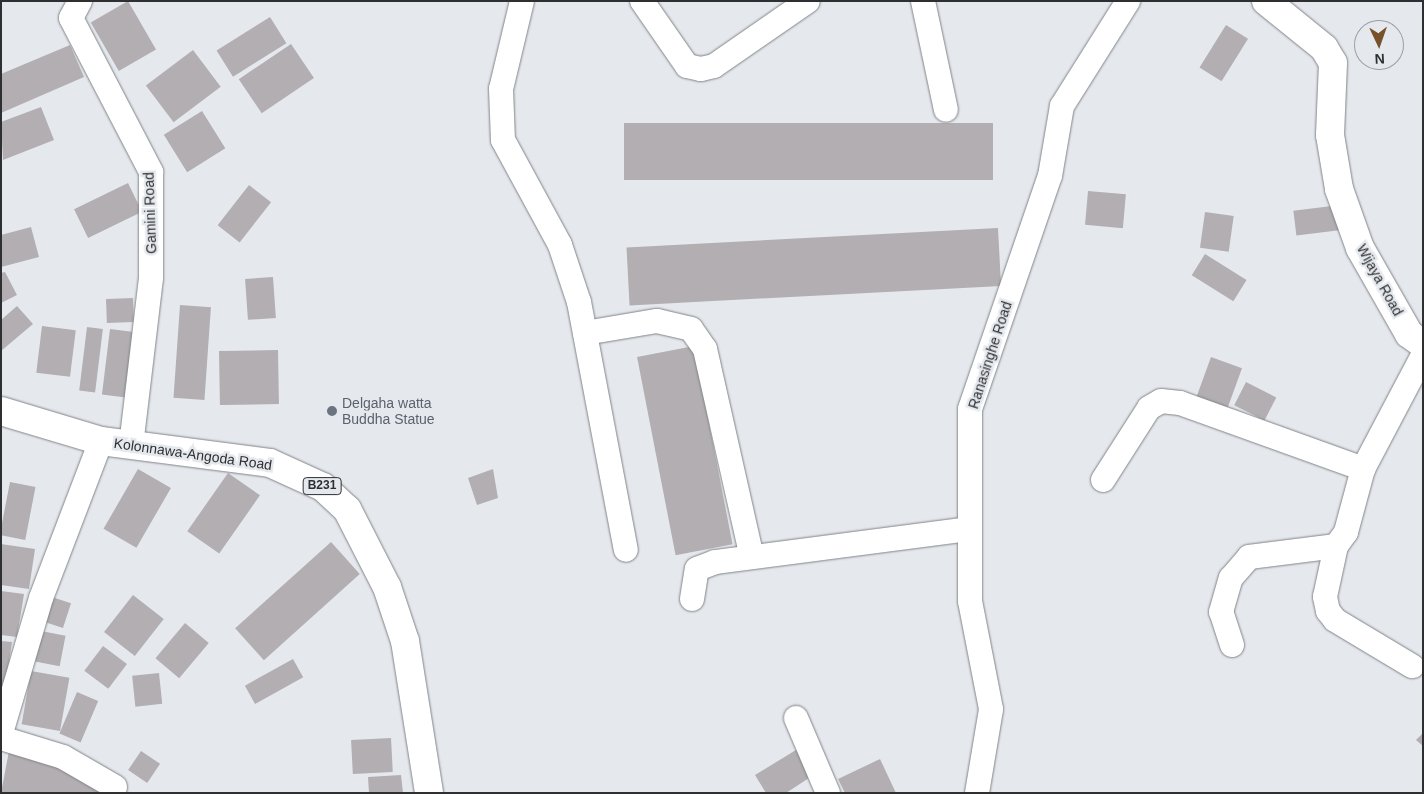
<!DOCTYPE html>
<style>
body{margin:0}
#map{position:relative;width:1424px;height:794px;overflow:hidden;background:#e5e9ee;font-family:Arial,sans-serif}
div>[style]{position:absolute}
.building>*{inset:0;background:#b2aeb2;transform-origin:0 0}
.roads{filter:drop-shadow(0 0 1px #808488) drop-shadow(0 0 1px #808488)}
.minor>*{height:24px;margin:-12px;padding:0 12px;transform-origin:12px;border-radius:12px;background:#fff}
.tertiary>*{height:28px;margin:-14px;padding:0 14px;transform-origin:14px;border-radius:14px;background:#fff}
.primary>*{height:28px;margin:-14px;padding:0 14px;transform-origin:14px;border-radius:14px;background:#fff}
.dots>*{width:14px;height:14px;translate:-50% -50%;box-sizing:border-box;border:2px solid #e5e9ee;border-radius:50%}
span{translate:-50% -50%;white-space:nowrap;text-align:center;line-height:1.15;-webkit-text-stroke:5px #e5e9ee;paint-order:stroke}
.shield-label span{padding:1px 4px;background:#e5e9ee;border:1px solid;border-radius:4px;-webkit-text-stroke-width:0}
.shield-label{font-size:12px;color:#2e2f31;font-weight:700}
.street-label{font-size:14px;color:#2e2f31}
.worship-label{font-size:14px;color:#5b616d}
.left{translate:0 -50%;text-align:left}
.frame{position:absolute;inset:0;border:2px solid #2e2f31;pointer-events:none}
.north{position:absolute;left:1354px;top:20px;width:50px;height:50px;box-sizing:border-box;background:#e5e9ee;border:1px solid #9c9fa2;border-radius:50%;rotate:177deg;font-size:14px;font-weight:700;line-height:20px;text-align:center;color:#2e2f31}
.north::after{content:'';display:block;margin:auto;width:18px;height:22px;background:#75522b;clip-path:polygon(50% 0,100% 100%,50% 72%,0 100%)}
</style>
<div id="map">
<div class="building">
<div style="left:128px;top:1px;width:56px;height:43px;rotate:60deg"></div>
<div style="left:270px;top:17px;width:31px;height:63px;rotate:58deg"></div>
<div style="left:1226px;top:25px;width:26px;height:50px;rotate:32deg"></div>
<div style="left:291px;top:44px;width:41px;height:63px;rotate:56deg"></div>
<div style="clip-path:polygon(70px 45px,84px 77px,1px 113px,1px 74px)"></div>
<div style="left:193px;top:50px;width:46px;height:59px;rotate:53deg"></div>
<div style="clip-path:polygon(41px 107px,54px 140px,3px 160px,1px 122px)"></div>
<div style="left:202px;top:111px;width:44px;height:45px;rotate:58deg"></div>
<div style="left:993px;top:123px;width:57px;height:369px;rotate:90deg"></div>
<div style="left:128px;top:183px;width:32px;height:60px;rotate:64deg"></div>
<div style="left:249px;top:185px;width:28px;height:51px;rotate:38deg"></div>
<div style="left:1088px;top:191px;width:38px;height:34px;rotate:5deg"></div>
<div style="left:1340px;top:205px;width:25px;height:47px;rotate:83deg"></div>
<div style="left:1205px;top:212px;width:29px;height:36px;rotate:8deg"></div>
<div style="clip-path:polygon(31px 227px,39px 257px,1px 267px,1px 235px)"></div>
<div style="left:998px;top:228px;width:58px;height:372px;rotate:87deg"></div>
<div style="left:1205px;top:254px;width:49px;height:25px;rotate:32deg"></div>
<div style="clip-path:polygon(5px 272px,17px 295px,1px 303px,1px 273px)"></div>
<div style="left:273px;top:277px;width:41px;height:28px;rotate:86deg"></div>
<div style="left:133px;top:298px;width:24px;height:27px;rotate:88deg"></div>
<div style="left:180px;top:305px;width:31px;height:93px;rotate:4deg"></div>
<div style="clip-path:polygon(17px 306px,33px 324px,1px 351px,1px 320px)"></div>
<div style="left:42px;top:326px;width:34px;height:47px;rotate:7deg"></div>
<div style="left:87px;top:327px;width:16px;height:64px;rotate:7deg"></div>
<div style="left:110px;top:329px;width:26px;height:66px;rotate:7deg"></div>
<div style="left:694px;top:346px;width:202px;height:58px;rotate:79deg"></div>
<div style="left:278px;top:350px;width:54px;height:59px;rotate:89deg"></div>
<div style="left:1211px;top:357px;width:33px;height:42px;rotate:20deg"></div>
<div style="left:1246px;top:382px;width:34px;height:26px;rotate:27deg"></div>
<div style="left:138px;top:469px;width:38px;height:69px;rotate:30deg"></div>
<div style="clip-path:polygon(493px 469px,498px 498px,477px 505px,468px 478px)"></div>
<div style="left:228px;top:473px;width:39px;height:71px;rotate:35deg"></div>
<div style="left:10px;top:482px;width:26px;height:54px;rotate:11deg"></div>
<div style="left:331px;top:542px;width:43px;height:129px;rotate:48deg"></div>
<div style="clip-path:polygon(1px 544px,35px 549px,29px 589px,1px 585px)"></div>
<div style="clip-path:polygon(1px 591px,24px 594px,17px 637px,1px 635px)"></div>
<div style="left:133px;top:595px;width:39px;height:47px;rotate:38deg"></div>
<div style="left:52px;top:597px;width:20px;height:26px;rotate:18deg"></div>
<div style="left:185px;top:623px;width:31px;height:46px;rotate:40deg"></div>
<div style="left:41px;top:631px;width:25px;height:31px;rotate:11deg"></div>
<div style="clip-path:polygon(1px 641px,12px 642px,3px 701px,1px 700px)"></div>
<div style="left:103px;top:646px;width:30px;height:31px;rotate:37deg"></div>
<div style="left:293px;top:659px;width:21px;height:55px;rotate:61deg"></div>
<div style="left:31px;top:671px;width:39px;height:54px;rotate:10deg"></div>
<div style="left:159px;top:673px;width:31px;height:27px;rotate:84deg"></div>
<div style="left:77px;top:692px;width:23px;height:45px;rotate:23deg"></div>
<div style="clip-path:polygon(1423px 733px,1423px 746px,1416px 740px)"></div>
<div style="left:391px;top:738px;width:34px;height:40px;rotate:87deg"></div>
<div style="clip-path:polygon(796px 750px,812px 776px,786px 793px,766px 793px,755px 775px)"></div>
<div style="clip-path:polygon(9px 751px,49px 761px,101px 789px,99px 793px,1px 793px)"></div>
<div style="left:141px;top:751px;width:23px;height:23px;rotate:34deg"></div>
<div style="clip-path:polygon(880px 759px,896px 793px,845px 793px,838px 779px)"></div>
<div style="clip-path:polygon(401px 775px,403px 793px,369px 793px,368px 777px)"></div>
</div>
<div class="roads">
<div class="minor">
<div style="left:80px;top:1px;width:19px;rotate:118deg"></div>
<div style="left:71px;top:18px;width:174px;rotate:62.5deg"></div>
<div style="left:151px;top:172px;width:106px;rotate:90deg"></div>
<div style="left:151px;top:278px;width:169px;rotate:96.8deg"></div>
<div style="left:522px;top:1px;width:90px;rotate:103.4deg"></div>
<div style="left:501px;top:89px;width:51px;rotate:87.8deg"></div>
<div style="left:503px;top:140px;width:119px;rotate:61.5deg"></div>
<div style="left:560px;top:245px;width:60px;rotate:71.6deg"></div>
<div style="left:579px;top:302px;width:252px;rotate:79.3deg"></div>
<div style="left:642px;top:1px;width:79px;rotate:55.3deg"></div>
<div style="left:687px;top:66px;width:14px;rotate:12deg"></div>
<div style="left:701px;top:69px;width:13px;rotate:-13deg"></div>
<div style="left:714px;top:66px;width:114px;rotate:-34.7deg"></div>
<div style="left:923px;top:1px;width:111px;rotate:78.1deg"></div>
<div style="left:585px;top:333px;width:73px;rotate:-9.5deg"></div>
<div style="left:657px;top:321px;width:35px;rotate:13deg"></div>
<div style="left:691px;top:329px;width:24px;rotate:55deg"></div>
<div style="left:705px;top:349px;width:213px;rotate:77.3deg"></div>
<div style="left:1103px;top:480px;width:85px;rotate:-57.4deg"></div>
<div style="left:1149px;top:408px;width:14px;rotate:-30deg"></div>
<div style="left:1161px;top:401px;width:19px;rotate:6deg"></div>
<div style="left:1180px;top:403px;width:195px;rotate:19.8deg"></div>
<div style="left:1336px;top:546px;width:52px;rotate:102.2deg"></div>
<div style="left:1325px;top:597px;width:14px;rotate:78deg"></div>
<div style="left:1328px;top:611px;width:11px;rotate:52deg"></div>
<div style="left:1335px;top:620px;width:90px;rotate:30.9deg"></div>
<div style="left:692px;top:599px;width:30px;rotate:-81deg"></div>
<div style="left:697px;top:569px;width:19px;rotate:-21deg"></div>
<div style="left:715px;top:562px;width:255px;rotate:-7.4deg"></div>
<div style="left:1232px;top:645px;width:35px;rotate:-108deg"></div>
<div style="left:1221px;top:612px;width:35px;rotate:-74deg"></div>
<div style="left:1231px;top:578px;width:28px;rotate:-49deg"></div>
<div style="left:1249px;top:557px;width:88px;rotate:-7.2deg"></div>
<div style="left:1336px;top:546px;width:17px;rotate:-54deg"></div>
<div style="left:1346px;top:532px;width:65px;rotate:-74.9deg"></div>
<div style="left:1363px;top:469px;width:129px;rotate:-62.2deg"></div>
<div style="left:796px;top:718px;width:82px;rotate:66.9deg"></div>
<div style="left:1px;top:733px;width:141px;rotate:-73.5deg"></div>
<div style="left:41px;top:598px;width:168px;rotate:-69.1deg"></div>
<div style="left:1px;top:738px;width:65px;rotate:17deg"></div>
<div style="left:63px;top:757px;width:60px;rotate:30deg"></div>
<div style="left:977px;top:793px;width:85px;rotate:-80.5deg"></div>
<div style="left:991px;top:709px;width:110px;rotate:-101deg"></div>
<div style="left:970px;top:601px;width:192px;rotate:-90deg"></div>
<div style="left:970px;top:409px;width:246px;rotate:-71.1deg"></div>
<div style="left:1050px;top:176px;width:71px;rotate:-80.3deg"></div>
<div style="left:1062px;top:106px;width:124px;rotate:-57.8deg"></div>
</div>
<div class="tertiary">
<div style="left:1266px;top:1px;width:75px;rotate:39deg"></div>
<div style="left:1324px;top:48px;width:17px;rotate:59deg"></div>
<div style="left:1333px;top:63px;width:72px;rotate:92.4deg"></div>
<div style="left:1330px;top:135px;width:55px;rotate:80.5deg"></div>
<div style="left:1339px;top:189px;width:63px;rotate:70.4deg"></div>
<div style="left:1360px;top:248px;width:99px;rotate:60.3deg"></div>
<div style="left:1409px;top:334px;width:17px;rotate:36deg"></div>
</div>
<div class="primary">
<div style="left:1px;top:411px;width:104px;rotate:16.7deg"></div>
<div style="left:101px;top:441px;width:170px;rotate:7.4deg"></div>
<div style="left:270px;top:463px;width:58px;rotate:24.4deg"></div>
<div style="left:323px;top:487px;width:33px;rotate:43deg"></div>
<div style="left:347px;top:509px;width:88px;rotate:62.9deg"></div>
<div style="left:387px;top:587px;width:57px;rotate:71.6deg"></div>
<div style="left:405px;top:641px;width:154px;rotate:81deg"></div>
</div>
</div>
<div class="dots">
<div style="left:332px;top:411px;background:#6b7280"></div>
</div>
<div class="shield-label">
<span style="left:322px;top:486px">B231</span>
</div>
<div class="street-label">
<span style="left:150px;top:213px;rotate:-92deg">Gamini Road</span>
<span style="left:1380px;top:280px;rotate:61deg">Wijaya Road</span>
<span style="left:990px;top:355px;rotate:-72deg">Ranasinghe Road</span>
<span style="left:193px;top:454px;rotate:8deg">Kolonnawa-Angoda Road</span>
</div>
<div class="worship-label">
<span class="left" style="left:342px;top:411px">Delgaha watta<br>Buddha Statue</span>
</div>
<div class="frame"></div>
<div class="north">N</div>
</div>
